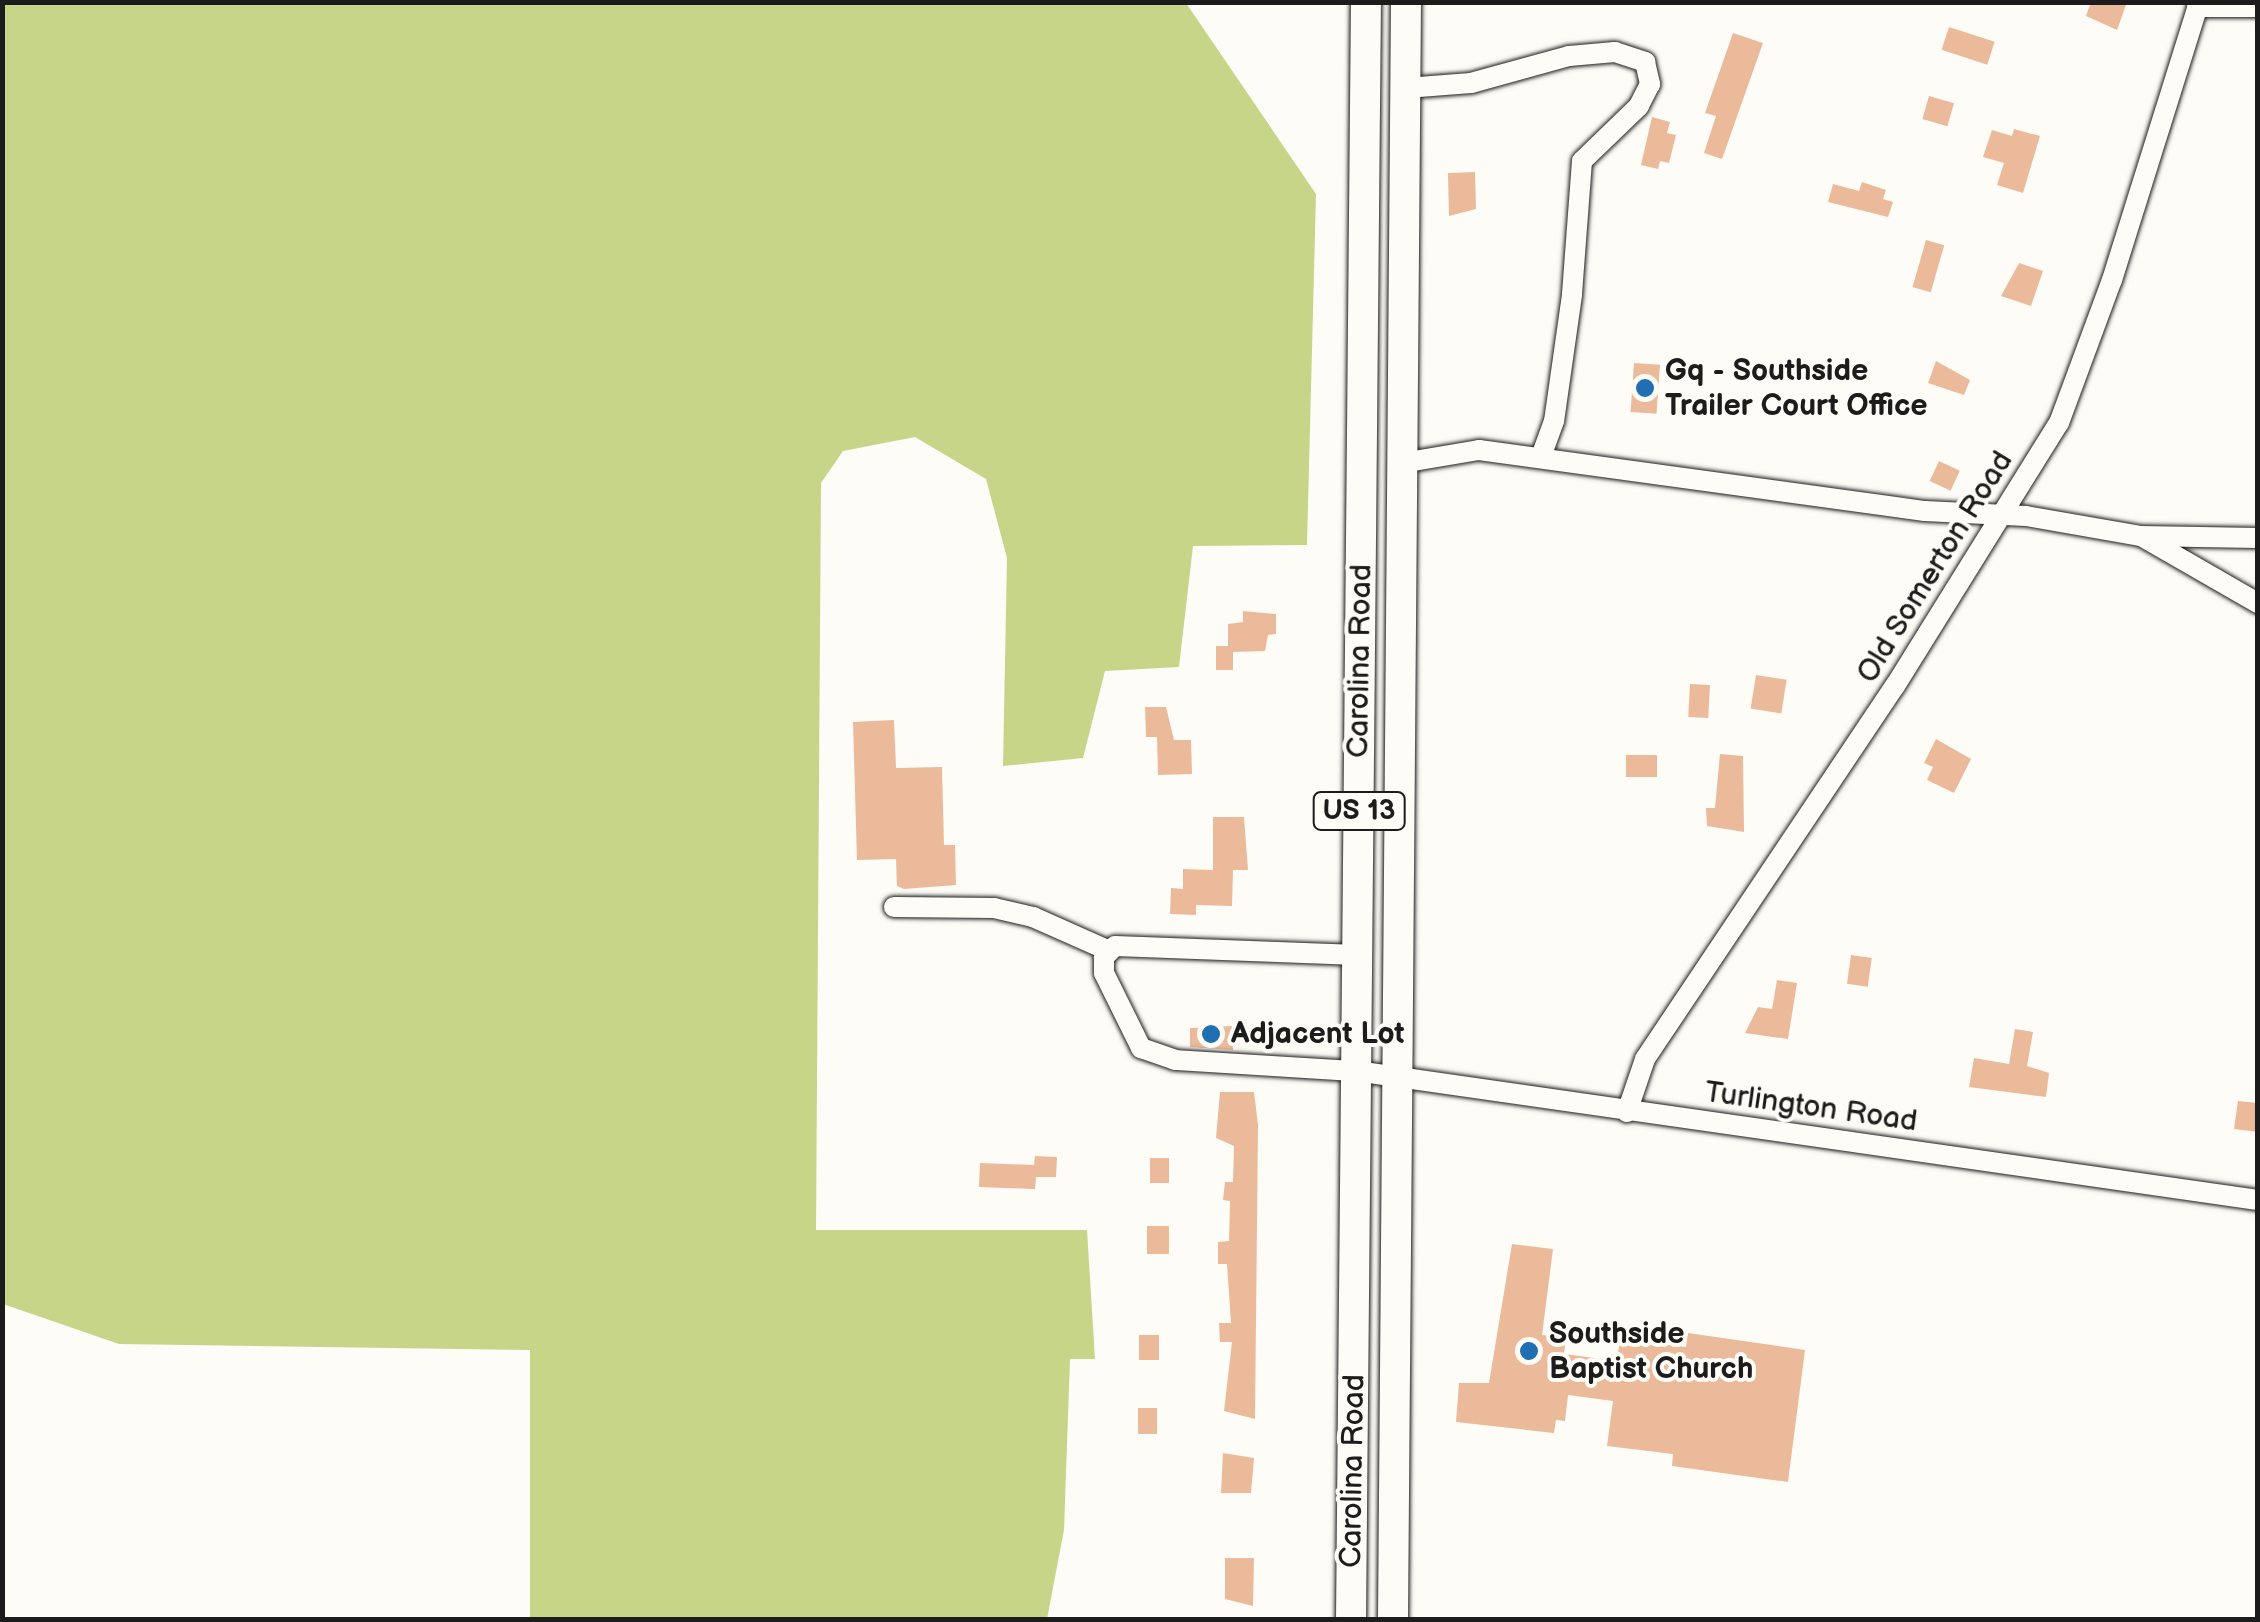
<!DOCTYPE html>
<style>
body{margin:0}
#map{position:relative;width:2260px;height:1622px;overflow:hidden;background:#fdfcf7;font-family:"Balsamiq Sans",sans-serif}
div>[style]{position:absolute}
.green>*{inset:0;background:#c7d589}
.building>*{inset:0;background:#eaba9a;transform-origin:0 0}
.roads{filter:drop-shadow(0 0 2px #1c1c1c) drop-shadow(0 0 2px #1c1c1c)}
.minor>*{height:20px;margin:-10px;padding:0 10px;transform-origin:10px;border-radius:10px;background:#fdfcf7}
.highway>*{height:30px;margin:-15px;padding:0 15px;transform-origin:15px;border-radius:15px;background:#fdfcf7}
.dots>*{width:28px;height:28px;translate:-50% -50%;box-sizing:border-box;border:5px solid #fdfcf7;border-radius:50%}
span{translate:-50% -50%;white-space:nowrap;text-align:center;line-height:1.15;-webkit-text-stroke:8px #fdfcf7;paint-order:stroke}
.shield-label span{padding:2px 8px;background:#fdfcf7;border:2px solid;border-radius:8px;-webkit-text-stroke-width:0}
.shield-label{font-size:28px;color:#1c1c1c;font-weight:700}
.poi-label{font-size:30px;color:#1c1c1c;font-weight:700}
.left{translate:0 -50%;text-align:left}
.street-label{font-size:30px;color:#1c1c1c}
.frame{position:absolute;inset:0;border:5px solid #1c1c1c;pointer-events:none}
</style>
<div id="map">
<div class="green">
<div style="clip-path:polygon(3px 2px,1186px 3px,1316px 194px,1307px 545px,1193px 546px,1179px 667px,1105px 671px,1083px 758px,1003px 766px,1007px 558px,986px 479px,915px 437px,843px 451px,821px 483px,816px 1230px,1087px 1230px,1095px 1359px,1070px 1359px,1064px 1530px,1047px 1619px,530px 1619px,530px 1350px,119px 1344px,3px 1304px)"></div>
</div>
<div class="building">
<div style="clip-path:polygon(2091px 2px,2127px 2px,2117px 30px,2086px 16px)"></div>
<div style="left:1949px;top:27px;width:48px;height:24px;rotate:18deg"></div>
<div style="clip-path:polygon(1733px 33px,1763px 43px,1722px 159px,1704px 153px,1716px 116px,1705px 113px)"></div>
<div style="left:1929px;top:96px;width:26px;height:24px;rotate:16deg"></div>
<div style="clip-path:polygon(1652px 117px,1670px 122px,1667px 133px,1676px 135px,1669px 163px,1660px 161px,1658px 169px,1641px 165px)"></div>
<div style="clip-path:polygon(2014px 129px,2040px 136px,2023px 193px,1997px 185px,2004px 163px,1983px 157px,1992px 130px,2012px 136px)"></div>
<div style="clip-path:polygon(1475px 172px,1476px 209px,1449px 216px,1448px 173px)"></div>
<div style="clip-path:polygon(1862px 182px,1886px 190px,1883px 199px,1893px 202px,1888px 217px,1828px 202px,1833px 184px,1859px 191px)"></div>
<div style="left:1926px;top:240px;width:19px;height:49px;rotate:16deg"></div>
<div style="clip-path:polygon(2019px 263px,2043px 271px,2031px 306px,2001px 296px)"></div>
<div style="clip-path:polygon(1936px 361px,1970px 380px,1964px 395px,1928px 383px)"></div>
<div style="left:1634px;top:363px;width:26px;height:49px;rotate:4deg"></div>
<div style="left:1939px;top:461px;width:23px;height:22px;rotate:25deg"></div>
<div style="clip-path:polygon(1243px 611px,1276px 614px,1276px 634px,1268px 635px,1265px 651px,1233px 652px,1233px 670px,1216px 670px,1216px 646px,1228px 646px,1228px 624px,1243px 622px)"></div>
<div style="left:1756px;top:675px;width:31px;height:34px;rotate:9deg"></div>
<div style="left:1690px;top:684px;width:20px;height:33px;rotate:3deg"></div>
<div style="clip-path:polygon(1145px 707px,1166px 707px,1174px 740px,1191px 740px,1192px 774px,1158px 775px,1157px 737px,1146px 737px)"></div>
<div style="clip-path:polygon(894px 720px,896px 768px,942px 767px,944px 845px,955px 845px,956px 885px,904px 889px,897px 886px,896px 859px,857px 860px,853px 722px)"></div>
<div style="clip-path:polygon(1936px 739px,1971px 759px,1954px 793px,1927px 780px,1933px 767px,1924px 763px)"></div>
<div style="clip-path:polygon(1720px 754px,1743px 756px,1744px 832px,1707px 826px,1706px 808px,1715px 808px)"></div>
<div style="left:1626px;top:755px;width:31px;height:22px"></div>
<div style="clip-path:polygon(1213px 817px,1244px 817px,1248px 870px,1233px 870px,1232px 906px,1196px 905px,1196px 915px,1170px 914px,1171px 888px,1183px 889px,1183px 869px,1213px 870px)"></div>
<div style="left:1851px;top:955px;width:21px;height:29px;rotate:8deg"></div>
<div style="clip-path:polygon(1777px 980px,1797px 983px,1788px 1039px,1745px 1033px,1758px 1007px,1772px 1009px)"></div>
<div style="clip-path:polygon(1232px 1026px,1233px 1050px,1190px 1047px,1190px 1028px)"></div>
<div style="clip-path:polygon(2015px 1029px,2033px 1032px,2027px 1066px,2049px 1073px,2046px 1097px,1969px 1087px,1974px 1058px,2009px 1064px)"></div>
<div style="clip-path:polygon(1220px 1092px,1254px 1092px,1258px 1125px,1255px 1419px,1224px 1411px,1232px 1342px,1220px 1342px,1219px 1323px,1231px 1323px,1227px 1264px,1218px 1264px,1218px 1242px,1229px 1241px,1230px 1201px,1223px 1200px,1225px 1182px,1233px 1182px,1234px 1146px,1216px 1138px)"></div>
<div style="clip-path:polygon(2238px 1101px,2258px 1103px,2258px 1132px,2234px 1129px)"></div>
<div style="clip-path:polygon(1035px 1156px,1057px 1157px,1056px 1177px,1036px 1177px,1035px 1189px,979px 1187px,980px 1163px,1034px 1165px)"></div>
<div style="left:1150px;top:1158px;width:19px;height:25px"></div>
<div style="left:1147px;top:1226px;width:22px;height:28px"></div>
<div style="clip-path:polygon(1512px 1244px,1553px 1249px,1542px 1335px,1566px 1338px,1564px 1354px,1617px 1361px,1620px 1339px,1686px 1347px,1688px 1333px,1805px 1350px,1788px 1482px,1672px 1466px,1673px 1454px,1607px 1446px,1613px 1401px,1568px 1395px,1565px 1421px,1556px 1420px,1554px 1433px,1456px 1422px,1459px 1383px,1489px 1383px)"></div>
<div style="left:1139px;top:1335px;width:20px;height:25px"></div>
<div style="left:1138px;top:1408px;width:19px;height:26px"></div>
<div style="clip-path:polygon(1223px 1453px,1254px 1458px,1251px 1493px,1221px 1493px)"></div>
<div style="clip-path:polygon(1225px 1558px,1254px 1558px,1253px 1606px,1225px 1599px)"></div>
</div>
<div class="roads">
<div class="minor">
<div style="left:2197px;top:7px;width:61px"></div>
<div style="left:1406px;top:88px;width:65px;rotate:-4.4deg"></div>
<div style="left:1471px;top:83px;width:102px;rotate:-15.4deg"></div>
<div style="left:1569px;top:56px;width:46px;rotate:-5deg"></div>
<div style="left:1615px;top:52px;width:32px;rotate:18deg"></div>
<div style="left:1645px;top:62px;width:23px;rotate:77deg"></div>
<div style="left:1650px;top:84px;width:25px;rotate:117deg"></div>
<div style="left:1639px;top:106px;width:79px;rotate:136deg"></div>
<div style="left:1582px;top:161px;width:134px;rotate:94.3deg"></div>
<div style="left:1572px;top:295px;width:127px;rotate:98.1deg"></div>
<div style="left:1554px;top:421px;width:37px;rotate:110deg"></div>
<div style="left:1402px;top:463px;width:78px;rotate:-9.6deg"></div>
<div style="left:1479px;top:450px;width:450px;rotate:7.8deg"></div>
<div style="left:1925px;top:511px;width:101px;rotate:2.8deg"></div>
<div style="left:2026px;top:516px;width:117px;rotate:9.9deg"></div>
<div style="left:2141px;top:536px;width:117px;rotate:1deg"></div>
<div style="left:2143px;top:537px;width:133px;rotate:29.9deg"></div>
<div style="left:894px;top:907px;width:100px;rotate:0.6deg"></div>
<div style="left:994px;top:908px;width:40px;rotate:13deg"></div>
<div style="left:1033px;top:917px;width:81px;rotate:24deg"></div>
<div style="left:1358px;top:955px;width:243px;rotate:-177.9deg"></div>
<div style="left:1115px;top:946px;width:16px;rotate:135deg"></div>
<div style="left:1104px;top:957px;width:16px;rotate:90deg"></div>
<div style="left:1104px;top:973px;width:84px;rotate:63.7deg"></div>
<div style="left:1141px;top:1048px;width:36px;rotate:19deg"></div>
<div style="left:1175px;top:1060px;width:181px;rotate:3.5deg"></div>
<div style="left:1356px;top:1071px;width:911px;rotate:8.14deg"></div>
<div style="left:1627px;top:1112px;width:56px;rotate:-71.2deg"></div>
<div style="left:1645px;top:1059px;width:449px;rotate:-56.2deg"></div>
<div style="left:1895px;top:686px;width:310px;rotate:-58.1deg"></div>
<div style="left:2059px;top:423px;width:153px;rotate:-69.7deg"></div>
<div style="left:2112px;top:280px;width:291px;rotate:-72.6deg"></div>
</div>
<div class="highway">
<div style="left:1351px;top:1620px;width:1618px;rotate:-89.47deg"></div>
<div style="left:1393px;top:1620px;width:1618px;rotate:-89.54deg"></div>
</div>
</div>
<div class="dots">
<div style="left:1645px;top:388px;background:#1f6fb2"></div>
<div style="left:1211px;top:1034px;background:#1f6fb2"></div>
<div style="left:1529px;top:1351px;background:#1f6fb2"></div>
</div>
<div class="shield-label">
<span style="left:1359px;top:811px">US 13</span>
</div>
<div class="poi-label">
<span class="left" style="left:1665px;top:388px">Gq - Southside<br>Trailer Court Office</span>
<span class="left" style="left:1231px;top:1034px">Adjacent Lot</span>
<span class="left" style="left:1549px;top:1351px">Southside<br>Baptist Church</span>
</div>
<div class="street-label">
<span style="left:1935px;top:567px;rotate:-58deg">Old Somerton Road</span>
<span style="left:1360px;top:661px;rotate:-89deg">Carolina Road</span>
<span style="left:1811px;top:1107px;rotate:8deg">Turlington Road</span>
<span style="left:1353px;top:1471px;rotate:-89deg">Carolina Road</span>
</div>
<div class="frame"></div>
</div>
